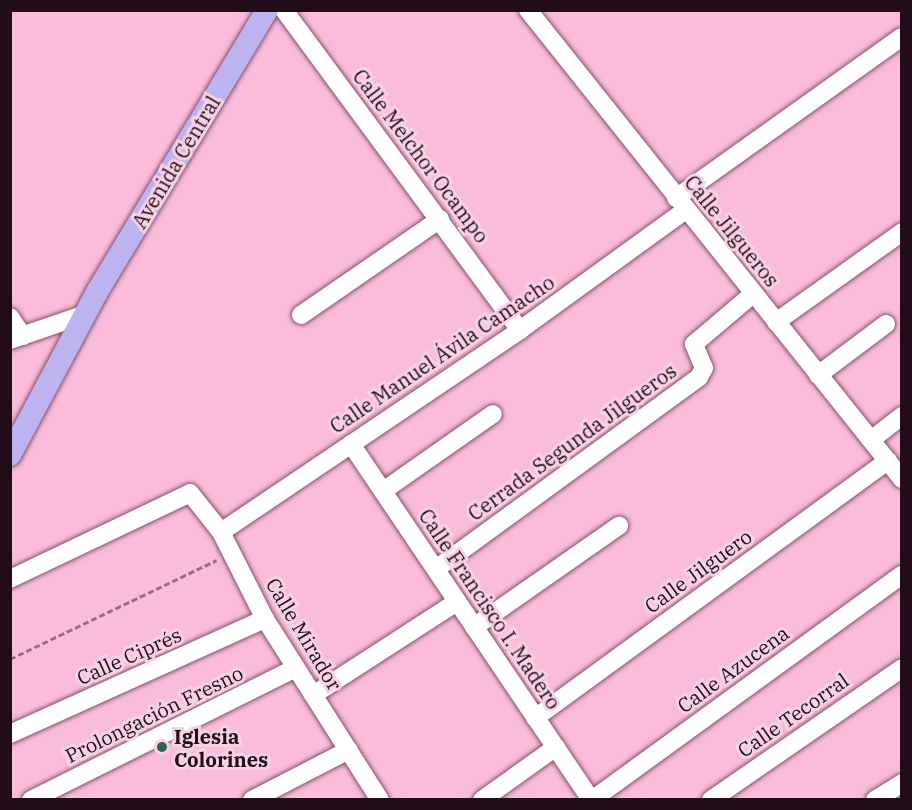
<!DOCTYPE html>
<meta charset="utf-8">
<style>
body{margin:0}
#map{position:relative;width:912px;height:810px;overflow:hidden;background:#fabcda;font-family:"IBM Plex Serif",serif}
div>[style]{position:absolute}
.path>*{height:3px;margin-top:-1.5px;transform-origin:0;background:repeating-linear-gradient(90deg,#986d82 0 6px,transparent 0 9px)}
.roads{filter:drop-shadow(0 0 2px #87516c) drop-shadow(0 0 2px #87516c)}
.minor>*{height:18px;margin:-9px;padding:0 9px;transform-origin:9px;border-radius:9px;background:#fff}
.major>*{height:22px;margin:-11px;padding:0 11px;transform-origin:11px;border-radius:11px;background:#bcb3f0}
.dots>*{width:16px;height:16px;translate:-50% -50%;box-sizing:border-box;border:3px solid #f8d2e3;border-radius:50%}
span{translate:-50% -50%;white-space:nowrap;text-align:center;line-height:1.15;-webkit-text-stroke:6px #f8d2e3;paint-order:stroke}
.street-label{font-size:20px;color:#210c17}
.poi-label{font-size:20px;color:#210c17;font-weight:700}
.left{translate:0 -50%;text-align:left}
.frame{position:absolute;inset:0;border:12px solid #210c17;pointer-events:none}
</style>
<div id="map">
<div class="path">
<div style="left:10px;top:659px;width:229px;rotate:-25.6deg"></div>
</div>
<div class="roads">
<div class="minor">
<div style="left:284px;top:10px;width:398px;rotate:53.6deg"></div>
<div style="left:528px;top:10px;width:600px;rotate:51.43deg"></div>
<div style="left:676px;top:198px;width:277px;rotate:-35.5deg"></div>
<div style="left:301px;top:315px;width:169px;rotate:-34.6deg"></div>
<div style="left:10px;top:317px;width:23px;rotate:56deg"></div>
<div style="left:776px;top:322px;width:155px;rotate:-35.5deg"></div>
<div style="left:10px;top:340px;width:80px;rotate:-18.9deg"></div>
<div style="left:818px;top:375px;width:85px;rotate:-36.9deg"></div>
<div style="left:871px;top:440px;width:39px;rotate:-38deg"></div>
<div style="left:351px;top:444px;width:429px;rotate:56deg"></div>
<div style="left:383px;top:491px;width:134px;rotate:-35deg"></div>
<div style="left:221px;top:532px;width:361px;rotate:-34deg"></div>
<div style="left:520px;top:330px;width:205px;rotate:-35.9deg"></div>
<div style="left:436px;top:569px;width:326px;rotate:-36.1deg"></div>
<div style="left:699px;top:377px;width:10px;rotate:-61deg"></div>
<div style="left:704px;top:368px;width:26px;rotate:-113deg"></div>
<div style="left:694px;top:344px;width:77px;rotate:-40.3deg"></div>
<div style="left:10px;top:579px;width:199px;rotate:-25.5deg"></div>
<div style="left:190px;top:493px;width:50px;rotate:51.5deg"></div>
<div style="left:221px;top:532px;width:97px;rotate:63.2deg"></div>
<div style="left:265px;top:619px;width:214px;rotate:57.6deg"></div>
<div style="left:474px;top:627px;width:177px;rotate:-34.9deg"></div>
<div style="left:313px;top:695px;width:171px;rotate:-32.9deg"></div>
<div style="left:535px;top:718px;width:437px;rotate:-36.1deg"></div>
<div style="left:10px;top:734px;width:280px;rotate:-24.3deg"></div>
<div style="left:31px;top:800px;width:296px;rotate:-26.5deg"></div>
<div style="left:252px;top:800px;width:109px;rotate:-27.3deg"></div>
<div style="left:482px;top:800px;width:91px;rotate:-35.6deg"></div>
<div style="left:592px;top:800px;width:383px;rotate:-36deg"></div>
<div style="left:711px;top:800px;width:232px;rotate:-34.6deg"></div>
<div style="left:875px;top:800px;width:32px;rotate:-32deg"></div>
</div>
<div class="major">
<div style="left:10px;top:455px;width:185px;rotate:-61.9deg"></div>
<div style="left:97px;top:292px;width:329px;rotate:-58.9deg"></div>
</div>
</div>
<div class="dots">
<div style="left:162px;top:747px;background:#286651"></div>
</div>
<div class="street-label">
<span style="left:421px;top:156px;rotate:53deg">Calle Melchor Ocampo</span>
<span style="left:176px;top:162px;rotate:-59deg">Avenida Central</span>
<span style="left:732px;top:231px;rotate:51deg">Calle Jilgueros</span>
<span style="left:442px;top:354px;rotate:-34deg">Calle Manuel Ávila Camacho</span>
<span style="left:572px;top:442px;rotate:-36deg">Cerrada Segunda Jilgueros</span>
<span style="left:698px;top:571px;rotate:-36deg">Calle Jilguero</span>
<span style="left:490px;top:609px;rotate:56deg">Calle Francisco I. Madero</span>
<span style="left:304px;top:634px;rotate:59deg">Calle Mirador</span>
<span style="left:129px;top:656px;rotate:-24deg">Calle Ciprés</span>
<span style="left:733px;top:669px;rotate:-36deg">Calle Azucena</span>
<span style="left:154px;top:714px;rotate:-26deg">Prolongación Fresno</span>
<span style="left:793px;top:715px;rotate:-35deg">Calle Tecorral</span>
</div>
<div class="poi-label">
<span class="left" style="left:174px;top:748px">Iglesia<br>Colorines</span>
</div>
<div class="frame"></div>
</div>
